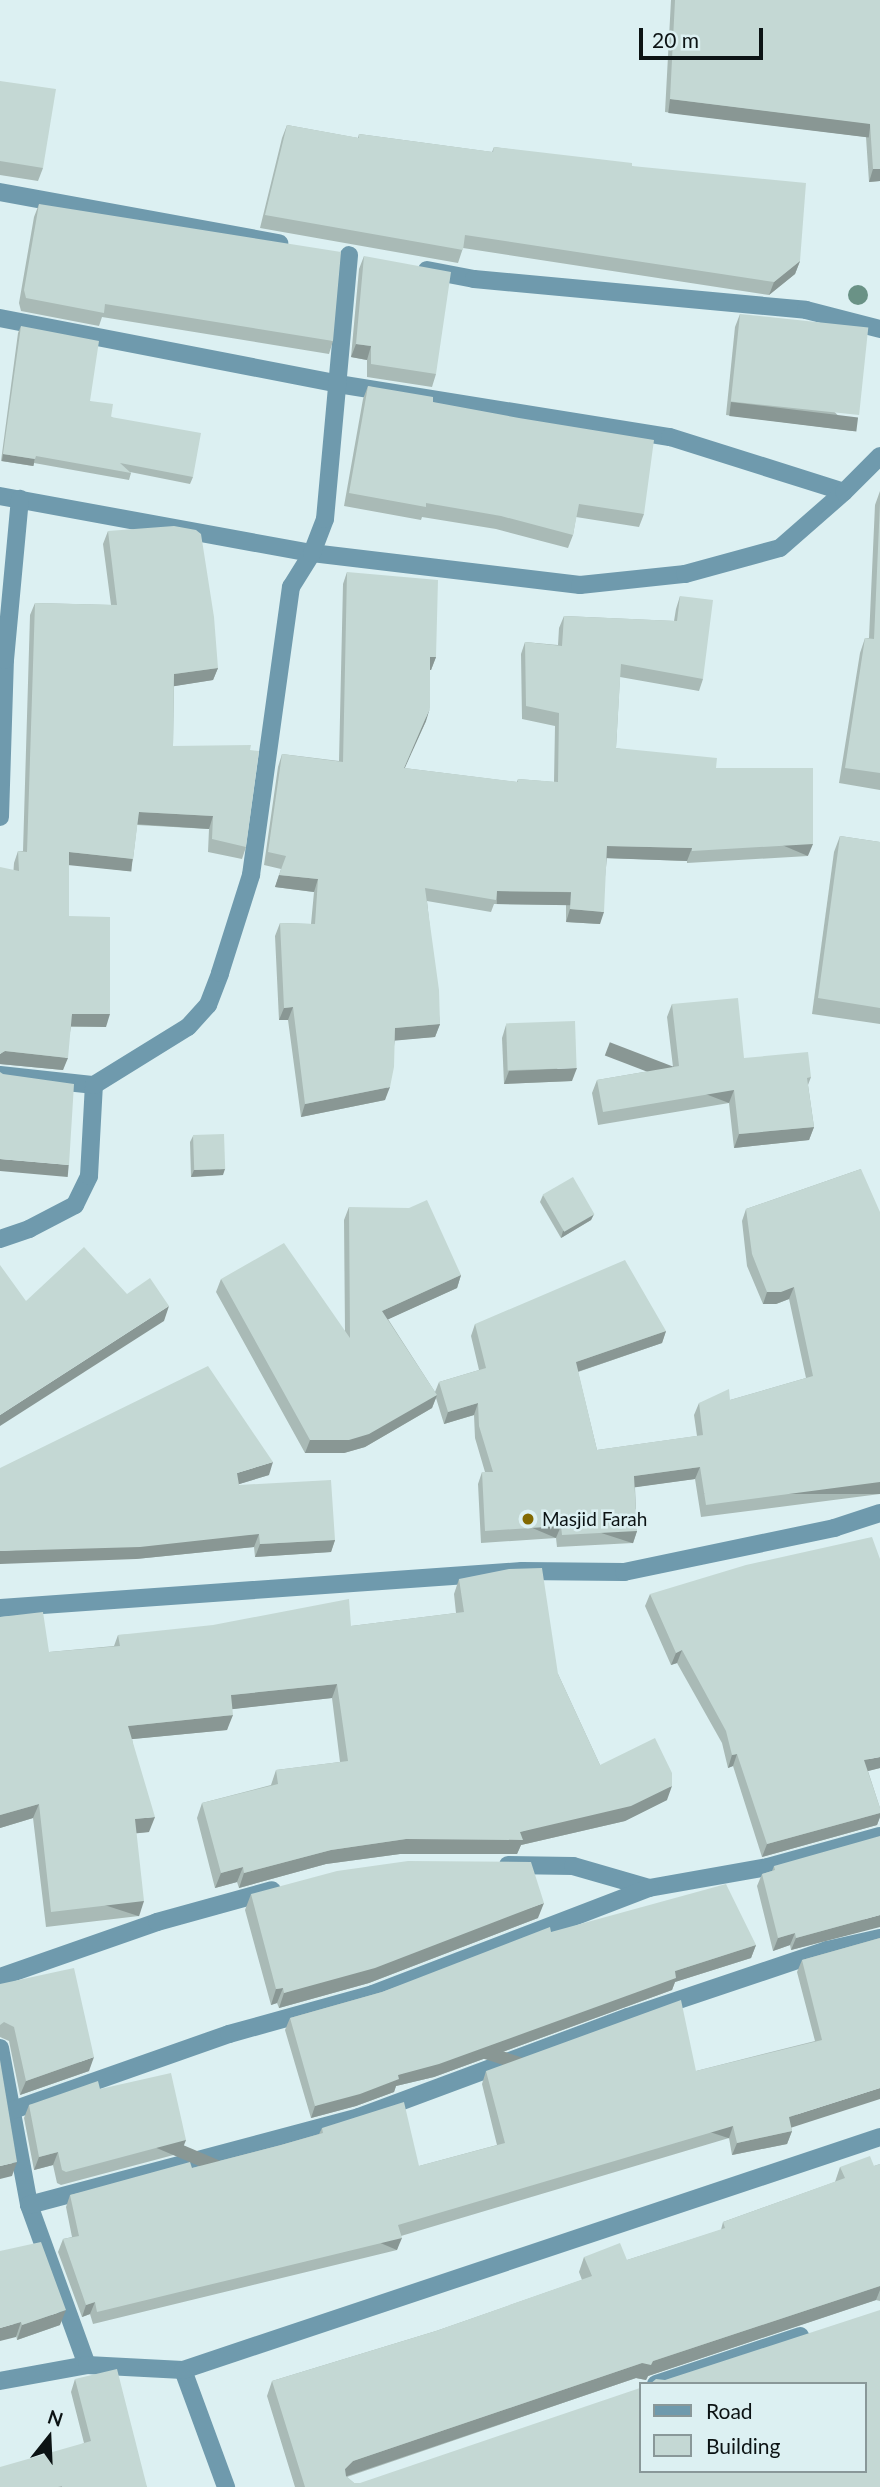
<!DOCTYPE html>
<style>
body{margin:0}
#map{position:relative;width:880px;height:2487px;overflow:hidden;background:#dcf0f2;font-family:Lato,sans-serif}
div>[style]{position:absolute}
.minor>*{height:18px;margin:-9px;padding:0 9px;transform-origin:9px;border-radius:9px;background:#6f9aad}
.trees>*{width:20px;height:20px;margin:-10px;border-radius:50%;background:#6a9286}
.wall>*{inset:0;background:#a9bab6}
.shaded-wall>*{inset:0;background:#899794;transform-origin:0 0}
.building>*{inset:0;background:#c4d8d4;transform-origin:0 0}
.dots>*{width:19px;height:19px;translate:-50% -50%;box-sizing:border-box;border:4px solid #dcf0f2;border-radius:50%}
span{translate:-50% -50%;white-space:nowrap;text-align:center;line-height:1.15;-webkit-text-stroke:5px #dcf0f2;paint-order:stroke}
.poi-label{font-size:19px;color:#0c1314}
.left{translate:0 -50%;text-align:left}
.legend{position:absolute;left:639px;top:2382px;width:228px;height:91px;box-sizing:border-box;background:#dcf0f2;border:2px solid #899899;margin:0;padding:9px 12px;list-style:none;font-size:21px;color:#0c1314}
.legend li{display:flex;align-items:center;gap:14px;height:35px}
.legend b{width:35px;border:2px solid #899899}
.north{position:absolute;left:14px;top:2403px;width:70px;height:70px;-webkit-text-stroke:5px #dcf0f2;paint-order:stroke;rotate:18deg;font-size:19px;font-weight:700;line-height:28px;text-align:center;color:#0c1314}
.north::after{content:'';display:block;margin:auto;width:24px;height:32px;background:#0c1314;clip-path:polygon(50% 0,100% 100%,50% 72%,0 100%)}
.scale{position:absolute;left:639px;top:28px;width:124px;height:32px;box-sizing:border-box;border:4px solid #0c1314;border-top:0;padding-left:9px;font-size:21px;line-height:24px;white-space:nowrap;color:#0c1314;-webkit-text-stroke:5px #dcf0f2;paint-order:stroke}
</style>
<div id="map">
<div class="minor">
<div style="left:0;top:192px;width:284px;rotate:10.4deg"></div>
<div style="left:427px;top:270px;width:48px;rotate:10.8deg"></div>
<div style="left:474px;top:279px;width:333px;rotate:5.3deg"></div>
<div style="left:806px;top:310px;width:76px;rotate:14.4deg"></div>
<div style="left:0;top:318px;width:344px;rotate:11deg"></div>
<div style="left:338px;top:384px;width:336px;rotate:9.1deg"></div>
<div style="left:670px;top:437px;width:182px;rotate:17.5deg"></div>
<div style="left:0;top:496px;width:317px;rotate:10.4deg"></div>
<div style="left:312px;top:553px;width:270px;rotate:6.8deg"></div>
<div style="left:580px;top:585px;width:106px;rotate:-6deg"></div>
<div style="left:685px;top:574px;width:98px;rotate:-15.3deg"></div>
<div style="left:780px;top:548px;width:85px;rotate:-41.2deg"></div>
<div style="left:844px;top:492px;width:51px;rotate:-45deg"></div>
<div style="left:0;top:817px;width:157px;rotate:-88.2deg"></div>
<div style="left:5px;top:660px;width:162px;rotate:-84.7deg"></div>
<div style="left:0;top:1075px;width:95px;rotate:6.1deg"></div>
<div style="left:0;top:1239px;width:31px;rotate:-19deg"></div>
<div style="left:29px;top:1229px;width:52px;rotate:-27.6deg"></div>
<div style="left:75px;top:1205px;width:32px;rotate:-64deg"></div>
<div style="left:89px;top:1176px;width:91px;rotate:-86.9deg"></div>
<div style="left:94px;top:1085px;width:110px;rotate:-31.7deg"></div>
<div style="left:188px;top:1027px;width:30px;rotate:-48deg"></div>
<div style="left:208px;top:1005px;width:34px;rotate:-69deg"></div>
<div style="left:220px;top:973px;width:103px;rotate:-72.4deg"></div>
<div style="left:251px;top:875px;width:291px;rotate:-82.1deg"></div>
<div style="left:291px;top:587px;width:40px;rotate:-58deg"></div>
<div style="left:312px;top:553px;width:36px;rotate:-69deg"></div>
<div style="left:325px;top:519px;width:265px;rotate:-84.8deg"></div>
<div style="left:0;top:1608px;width:523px;rotate:-4.05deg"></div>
<div style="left:522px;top:1571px;width:102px;rotate:0.6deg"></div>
<div style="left:624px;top:1572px;width:215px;rotate:-11.8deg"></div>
<div style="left:834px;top:1528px;width:48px;rotate:-18.1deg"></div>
<div style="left:508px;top:1865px;width:65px;rotate:0.9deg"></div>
<div style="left:573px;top:1866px;width:79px;rotate:16.1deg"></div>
<div style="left:649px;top:1888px;width:121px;rotate:-10deg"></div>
<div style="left:768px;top:1867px;width:116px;rotate:-15.5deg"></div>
<div style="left:0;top:1977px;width:166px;rotate:-19.3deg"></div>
<div style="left:157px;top:1922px;width:119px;rotate:-15.5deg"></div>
<div style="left:0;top:2048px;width:160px;rotate:79.5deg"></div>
<div style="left:29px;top:2205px;width:170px;rotate:70.1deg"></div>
<div style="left:13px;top:2110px;width:229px;rotate:-19.4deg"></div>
<div style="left:229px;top:2034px;width:149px;rotate:-15.5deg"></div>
<div style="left:373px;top:1994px;width:296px;rotate:-21deg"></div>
<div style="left:29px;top:2205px;width:342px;rotate:-14.9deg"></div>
<div style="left:359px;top:2117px;width:287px;rotate:-20.4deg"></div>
<div style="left:628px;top:2017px;width:210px;rotate:-18.6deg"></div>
<div style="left:827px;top:1950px;width:54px;rotate:-12.8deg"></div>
<div style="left:183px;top:2370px;width:125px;rotate:69.8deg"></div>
<div style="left:0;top:2381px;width:88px;rotate:-10.4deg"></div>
<div style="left:87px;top:2365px;width:96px;rotate:3deg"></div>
<div style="left:183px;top:2370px;width:735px;rotate:-18.48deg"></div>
<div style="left:656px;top:2384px;width:152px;rotate:-18.4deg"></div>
</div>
<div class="trees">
<div style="left:858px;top:295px"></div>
</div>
<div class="wall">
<div style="clip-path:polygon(671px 0,880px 0,880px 181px,869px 182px,866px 137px,665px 112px)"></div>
<div style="clip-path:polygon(0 81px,43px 168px,38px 181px,0 175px)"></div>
<div style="clip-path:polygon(287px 125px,358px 138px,359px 134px,492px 152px,494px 147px,632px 166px,800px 261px,795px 274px,769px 295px,463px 248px,458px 263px,260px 228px,282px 138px)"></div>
<div style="clip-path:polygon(39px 204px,333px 341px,329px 354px,102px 317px,99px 326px,21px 311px,19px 303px,34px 217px)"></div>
<div style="clip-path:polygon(364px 256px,436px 374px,432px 387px,367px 377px,367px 360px,351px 357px,359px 269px)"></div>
<div style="clip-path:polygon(740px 314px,853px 431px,726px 415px,735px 327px)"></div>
<div style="clip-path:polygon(21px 326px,90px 401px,193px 477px,190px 484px,130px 472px,131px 473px,129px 480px,34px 463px,33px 466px,1px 461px,18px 333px)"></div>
<div style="clip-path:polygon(368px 386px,433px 402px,644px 514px,639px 527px,576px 517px,573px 535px,568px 548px,496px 529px,422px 517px,421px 520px,344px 506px,363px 399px)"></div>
<div style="clip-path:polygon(880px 491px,880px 790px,839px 783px,860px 653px,865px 638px,869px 638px,875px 505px)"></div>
<div style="clip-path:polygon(108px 531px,218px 668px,213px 680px,174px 686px,173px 746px,246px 847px,242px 859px,208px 852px,209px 829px,137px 825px,133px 859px,129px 871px,69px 864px,69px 916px,106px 1027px,71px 1027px,63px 1070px,0 1064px,14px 863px,18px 851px,23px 851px,30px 615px,35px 603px,111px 605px,103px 544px)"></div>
<div style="clip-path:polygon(347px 572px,436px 657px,431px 670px,430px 670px,426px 721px,404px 768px,517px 782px,518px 779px,554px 782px,555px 726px,522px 719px,521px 654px,525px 642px,558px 645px,559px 628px,564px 616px,674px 621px,676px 609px,680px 596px,703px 679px,699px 691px,620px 677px,616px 748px,716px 768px,808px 856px,687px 863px,687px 861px,607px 858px,600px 924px,566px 922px,566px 905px,494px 904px,491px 912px,427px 901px,440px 1024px,435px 1037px,395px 1040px,385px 1100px,301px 1117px,288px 1020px,279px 1020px,275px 936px,280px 923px,311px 924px,314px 892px,275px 887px,281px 869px,264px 865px,278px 767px,282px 754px,339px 761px,343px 584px)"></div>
<div style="clip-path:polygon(840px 836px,880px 842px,880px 1024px,812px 1014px,834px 852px)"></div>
<div style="clip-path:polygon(672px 1004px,744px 1058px,811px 1077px,808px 1085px,814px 1127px,809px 1140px,734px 1148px,729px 1103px,598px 1125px,592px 1093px,597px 1080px,673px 1067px,667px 1017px)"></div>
<div style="clip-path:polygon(506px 1025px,572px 1081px,504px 1084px,502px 1038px)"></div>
<div style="clip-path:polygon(193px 1136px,223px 1175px,191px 1177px,190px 1142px)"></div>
<div style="clip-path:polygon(861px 1169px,880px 1494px,701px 1517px,695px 1479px,635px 1487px,637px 1531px,633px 1543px,557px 1547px,556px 1538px,481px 1543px,478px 1484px,482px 1472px,485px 1472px,475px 1438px,474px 1415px,444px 1424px,436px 1398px,432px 1408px,365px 1447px,344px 1453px,305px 1453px,216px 1292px,221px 1279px,345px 1331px,344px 1220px,349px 1207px,461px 1275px,457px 1288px,388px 1319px,435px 1392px,439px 1382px,479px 1370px,471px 1336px,475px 1324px,666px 1331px,662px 1343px,578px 1372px,597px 1450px,697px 1436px,694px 1415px,699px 1403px,730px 1400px,806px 1378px,789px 1299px,776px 1304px,763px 1304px,747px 1266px,742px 1221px,746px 1209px)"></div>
<div style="clip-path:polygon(543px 1195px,594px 1214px,591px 1220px,561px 1238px,540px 1202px)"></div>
<div style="clip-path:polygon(0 1468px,269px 1475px,239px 1484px,239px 1485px,335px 1540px,331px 1552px,255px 1557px,254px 1547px,136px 1559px)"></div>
<div style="clip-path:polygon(459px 1579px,558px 1674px,600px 1765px,667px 1800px,625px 1821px,521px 1845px,517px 1854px,400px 1854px,326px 1864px,239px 1888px,237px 1882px,215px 1888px,197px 1818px,202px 1803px,271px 1785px,276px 1770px,340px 1762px,332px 1698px,232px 1709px,227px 1730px,132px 1739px,149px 1832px,136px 1833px,139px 1916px,46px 1927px,33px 1818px,0 1828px,0 1617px,49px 1652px,114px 1646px,118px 1635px,351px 1626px,456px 1613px,454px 1594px)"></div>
<div style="clip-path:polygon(650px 1594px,880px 1768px,868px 1771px,880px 1808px,880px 1817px,877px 1825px,762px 1857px,733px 1766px,728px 1768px,722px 1743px,677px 1663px,671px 1665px,645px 1606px)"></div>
<div style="clip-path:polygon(774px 1866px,877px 1927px,791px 1950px,790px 1945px,773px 1951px,757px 1886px,762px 1874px,772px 1871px)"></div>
<div style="clip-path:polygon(251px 1894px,538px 1918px,369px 1983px,279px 2008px,277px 2003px,271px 2005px,245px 1910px)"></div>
<div style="clip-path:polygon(551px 1932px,756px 1945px,751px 1958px,675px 1982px,672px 1990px,434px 2077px,396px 2086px,394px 2092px,356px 2106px,311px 2118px,285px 2030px,290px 2018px,382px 1992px)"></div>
<div style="clip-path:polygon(880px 1938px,791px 2127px,792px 2131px,787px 2144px,732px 2155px,729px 2138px,401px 2236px,397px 2250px,93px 2324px,90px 2314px,82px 2317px,58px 2252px,63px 2239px,72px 2237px,66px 2207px,70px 2195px,192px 2168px,281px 2145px,319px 2134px,322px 2128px,419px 2166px,497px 2145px,482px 2084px,486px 2071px,696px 2071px,815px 2041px,797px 1972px,802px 1960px)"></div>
<div style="clip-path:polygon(0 1984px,89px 2071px,20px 2095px,9px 2041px,0 2037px)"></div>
<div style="clip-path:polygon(100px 2089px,181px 2153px,61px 2185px,57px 2183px,53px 2165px,34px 2170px,24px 2118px,29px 2105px)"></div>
<div style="clip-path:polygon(880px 2164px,880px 2301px,876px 2300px,648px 2376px,646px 2380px,636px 2378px,347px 2477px,354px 2483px,880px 2487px,295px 2487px,267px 2396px,272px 2381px,436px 2331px,582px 2280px,579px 2272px,584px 2257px,627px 2260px,721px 2230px,723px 2222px,835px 2182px,840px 2167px,874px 2166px)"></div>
<div style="clip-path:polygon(0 2251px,60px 2325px,17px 2340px)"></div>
<div style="clip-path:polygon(75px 2379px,147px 2487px,0 2487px,84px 2443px,71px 2392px)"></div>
</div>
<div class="shaded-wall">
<div style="left:670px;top:99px;width:202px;height:14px;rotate:7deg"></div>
<div style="clip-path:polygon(873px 169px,880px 169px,880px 181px,869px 182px)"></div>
<div style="clip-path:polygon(800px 261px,795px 274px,769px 295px,774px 282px)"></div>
<div style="clip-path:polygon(356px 344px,371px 346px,367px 360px,351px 357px)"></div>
<div style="left:731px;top:402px;width:128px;height:14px;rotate:7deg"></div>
<div style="left:3px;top:454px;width:32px;height:7px;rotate:9deg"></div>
<div style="clip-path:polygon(430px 657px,436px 657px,431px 670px,425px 670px)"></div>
<div style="clip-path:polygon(218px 668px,213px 680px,169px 687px,174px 674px)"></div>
<div style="clip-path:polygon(430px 708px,426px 721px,399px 781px,404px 768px)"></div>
<div style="clip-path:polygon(139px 812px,213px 816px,209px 829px,134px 824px)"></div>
<div style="left:813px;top:844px;width:13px;height:121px;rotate:113deg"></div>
<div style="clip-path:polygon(607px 846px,692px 848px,687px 861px,603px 858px)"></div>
<div style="left:69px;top:852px;width:64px;height:13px;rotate:6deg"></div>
<div style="clip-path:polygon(279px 875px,318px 879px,314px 892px,275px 887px)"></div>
<div style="left:497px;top:891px;width:74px;height:13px;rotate:1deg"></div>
<div style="clip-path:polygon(570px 909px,604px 912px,600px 924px,566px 922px)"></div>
<div style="clip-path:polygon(293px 1007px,288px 1020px,279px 1020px,284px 1008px)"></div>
<div style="clip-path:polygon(72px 1014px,110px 1014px,106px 1027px,67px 1026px)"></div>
<div style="clip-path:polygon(440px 1024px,435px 1037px,391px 1041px,395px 1028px)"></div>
<div style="clip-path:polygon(5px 1051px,68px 1058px,63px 1070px,0 1064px,0 1054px)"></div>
<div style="clip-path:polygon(577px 1068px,572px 1081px,504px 1084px,509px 1071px)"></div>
<div style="clip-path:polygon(390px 1087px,385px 1100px,301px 1117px,305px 1104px)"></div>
<div style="left:734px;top:1090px;width:14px;height:133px;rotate:111deg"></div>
<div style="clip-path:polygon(814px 1127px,809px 1140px,734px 1148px,739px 1134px)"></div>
<div style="left:0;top:1159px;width:69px;height:12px;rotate:5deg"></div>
<div style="clip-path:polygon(225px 1169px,223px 1175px,191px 1177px,194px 1170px)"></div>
<div style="clip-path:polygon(594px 1214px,591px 1220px,561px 1238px,563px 1231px)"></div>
<div style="clip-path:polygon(461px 1275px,457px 1288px,378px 1324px,382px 1311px)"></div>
<div style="clip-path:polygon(794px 1287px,789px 1299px,776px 1304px,763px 1304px,767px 1292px)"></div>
<div style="clip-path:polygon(169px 1306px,164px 1321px,0 1426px,0 1415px)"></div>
<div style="clip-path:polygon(666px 1331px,662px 1343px,571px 1374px,576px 1362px)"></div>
<div style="clip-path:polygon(437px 1395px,432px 1408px,365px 1447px,344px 1453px,305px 1453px,310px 1440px)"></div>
<div style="clip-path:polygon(478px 1403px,474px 1415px,444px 1424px,448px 1412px)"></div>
<div style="clip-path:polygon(273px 1462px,269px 1475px,233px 1486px,237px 1473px)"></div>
<div style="clip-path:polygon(700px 1467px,695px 1479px,630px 1488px,634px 1476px)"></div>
<div style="left:880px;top:1482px;width:12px;height:176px;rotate:90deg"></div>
<div style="left:561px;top:1526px;width:13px;height:76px;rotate:113deg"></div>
<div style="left:637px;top:1531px;width:13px;height:75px;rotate:108deg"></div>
<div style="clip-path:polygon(259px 1534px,254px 1547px,136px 1559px,0 1564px,0 1551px)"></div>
<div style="clip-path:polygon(335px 1540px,331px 1552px,255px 1557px,260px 1544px)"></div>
<div style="clip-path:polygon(682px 1650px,677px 1663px,671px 1665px,676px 1653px)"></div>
<div style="clip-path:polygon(337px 1684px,332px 1698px,225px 1710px,231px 1695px)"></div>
<div style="clip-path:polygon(233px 1715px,227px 1730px,123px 1740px,128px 1726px)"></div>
<div style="clip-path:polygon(737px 1754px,733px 1766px,728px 1768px,732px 1755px)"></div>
<div style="clip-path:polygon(880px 1757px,880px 1768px,860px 1773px,864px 1760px)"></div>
<div style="clip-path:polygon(672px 1786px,667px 1800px,625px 1821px,521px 1845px,517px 1854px,400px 1854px,326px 1864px,239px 1888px,244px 1873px,331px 1850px,406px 1839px,520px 1832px)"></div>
<div style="clip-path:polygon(39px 1804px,33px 1818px,0 1828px,0 1815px)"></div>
<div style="clip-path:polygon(880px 1813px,880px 1817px,877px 1825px,762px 1857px,767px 1844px)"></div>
<div style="clip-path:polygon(155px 1817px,149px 1832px,130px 1834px,135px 1819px)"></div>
<div style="clip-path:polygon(243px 1867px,237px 1882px,215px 1888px,221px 1873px)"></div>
<div style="left:144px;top:1901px;width:16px;height:94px;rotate:108deg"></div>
<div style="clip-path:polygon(544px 1903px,538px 1918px,369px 1983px,279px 2008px,284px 1993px)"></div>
<div style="clip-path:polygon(880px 1915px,880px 1927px,791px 1950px,796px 1938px)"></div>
<div style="clip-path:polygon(795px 1933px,790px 1945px,773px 1951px,778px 1938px)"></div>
<div style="clip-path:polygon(756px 1945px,751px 1958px,675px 1982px,672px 1990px,434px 2077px,396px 2086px,394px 2092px,356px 2106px,311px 2118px,315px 2106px,675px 1971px)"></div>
<div style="clip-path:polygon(283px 1988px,277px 2003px,271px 2005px,276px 1989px)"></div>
<div style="clip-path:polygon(94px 2057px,89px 2071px,20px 2095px,26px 2081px)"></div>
<div style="clip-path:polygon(880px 2088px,880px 2099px,784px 2130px,789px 2117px)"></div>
<div style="left:733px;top:2126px;width:13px;height:349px;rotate:108deg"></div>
<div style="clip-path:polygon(792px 2131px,787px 2144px,732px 2155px,737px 2143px)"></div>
<div style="left:186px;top:2140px;width:14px;height:124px;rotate:111deg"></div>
<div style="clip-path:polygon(58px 2152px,53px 2165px,34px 2170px,39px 2157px)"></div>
<div style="clip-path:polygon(17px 2162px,12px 2176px,0 2179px,0 2166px)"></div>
<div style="left:402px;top:2238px;width:13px;height:314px;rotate:113deg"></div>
<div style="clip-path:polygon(880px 2286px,880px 2290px,876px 2300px,648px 2376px,646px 2380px,636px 2378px,347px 2476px,340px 2484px,345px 2469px,353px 2461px,642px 2363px,653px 2361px)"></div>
<div style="clip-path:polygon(95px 2302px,90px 2314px,82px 2317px,86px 2305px)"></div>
<div style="clip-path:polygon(66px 2310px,60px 2325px,17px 2340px,22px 2325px)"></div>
<div style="clip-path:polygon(21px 2322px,16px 2337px,0 2341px,0 2328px)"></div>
</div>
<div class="building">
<div style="clip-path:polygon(675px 0,880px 0,880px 169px,873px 169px,870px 124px,670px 99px)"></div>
<div style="clip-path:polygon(0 81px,56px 89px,43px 168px,0 161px)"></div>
<div style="clip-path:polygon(287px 125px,359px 138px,359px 134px,493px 152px,494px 147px,632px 163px,632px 166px,806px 183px,800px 261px,774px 282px,465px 235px,463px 250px,265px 215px)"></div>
<div style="clip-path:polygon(39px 204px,341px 252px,333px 341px,105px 304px,104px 313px,26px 298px,24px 290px)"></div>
<div style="clip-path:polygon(364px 256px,451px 272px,436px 374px,371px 364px,371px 346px,356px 344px)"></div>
<div style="left:740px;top:314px;width:129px;height:88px;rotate:6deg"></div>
<div style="clip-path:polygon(21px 326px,99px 341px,90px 401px,113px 404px,111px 417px,201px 433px,193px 477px,120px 463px,131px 473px,36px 456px,35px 459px,3px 454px)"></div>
<div style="clip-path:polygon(368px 386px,433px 397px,433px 402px,519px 418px,654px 440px,644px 514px,579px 504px,573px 535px,501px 516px,426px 503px,426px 507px,349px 493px)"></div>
<div style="clip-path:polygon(880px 503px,880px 773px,845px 768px,865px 638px,874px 639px)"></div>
<div style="clip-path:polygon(174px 526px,196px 530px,201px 534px,214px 617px,218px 668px,174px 674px,173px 746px,251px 745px,250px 750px,259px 751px,246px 847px,212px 839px,213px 816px,139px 812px,133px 859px,69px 852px,69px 916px,110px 917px,110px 1014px,72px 1014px,68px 1058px,5px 1051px,0 1054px,0 867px,19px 871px,18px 851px,27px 852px,35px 603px,117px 605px,108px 531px)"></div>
<div style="clip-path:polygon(347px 572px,438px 580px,436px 657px,430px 657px,430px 708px,404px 768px,518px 782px,518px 779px,558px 782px,559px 713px,526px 706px,525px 642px,562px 646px,564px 616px,677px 621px,680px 596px,713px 600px,703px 679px,621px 664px,616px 748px,717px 758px,716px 768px,813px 768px,813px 844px,692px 851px,692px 848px,607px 846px,604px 912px,570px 909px,571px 892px,497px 891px,496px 900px,425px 888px,439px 990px,440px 1024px,395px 1028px,394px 1067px,390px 1087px,305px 1104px,293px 1007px,284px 1008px,280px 923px,315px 924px,318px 879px,279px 875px,286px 856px,268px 852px,282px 754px,343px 762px)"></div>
<div style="clip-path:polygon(840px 836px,880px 842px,880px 1008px,818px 998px)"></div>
<div style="clip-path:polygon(738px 998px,744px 1058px,808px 1052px,811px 1077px,807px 1078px,814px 1127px,739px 1134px,734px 1090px,603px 1112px,597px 1080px,679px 1066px,672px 1004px)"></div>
<div style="left:575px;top:1021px;width:47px;height:69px;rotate:88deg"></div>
<div style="clip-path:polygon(0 1072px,3px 1074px,74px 1084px,69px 1165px,0 1159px)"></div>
<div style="left:224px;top:1134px;width:35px;height:31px;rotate:88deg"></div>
<div style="clip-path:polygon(861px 1169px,880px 1212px,880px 1482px,706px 1505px,700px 1467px,634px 1476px,637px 1531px,562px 1535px,561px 1526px,485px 1531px,482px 1472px,493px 1472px,479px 1426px,478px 1403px,448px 1412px,439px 1382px,486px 1368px,475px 1324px,625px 1260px,666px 1331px,576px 1362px,597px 1450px,703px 1435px,699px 1403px,729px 1389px,730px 1400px,813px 1376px,794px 1287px,781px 1292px,767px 1292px,752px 1254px,746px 1209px)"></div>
<div style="left:573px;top:1177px;width:43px;height:35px;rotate:60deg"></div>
<div style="clip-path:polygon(427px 1200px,461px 1275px,382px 1311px,437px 1395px,369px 1434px,349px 1440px,310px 1440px,221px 1279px,284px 1243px,350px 1338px,349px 1207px,409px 1208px)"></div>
<div style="clip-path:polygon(84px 1247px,127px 1294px,150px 1278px,169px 1306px,0 1415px,0 1265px,26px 1301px)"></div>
<div style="clip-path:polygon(208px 1366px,273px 1462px,237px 1473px,239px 1485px,331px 1480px,335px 1540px,260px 1544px,259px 1534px,140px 1547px,0 1551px,0 1468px)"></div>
<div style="clip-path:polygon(872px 1537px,880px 1559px,880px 1757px,864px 1760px,880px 1808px,880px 1813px,767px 1844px,737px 1754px,732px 1755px,726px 1731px,682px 1650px,676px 1653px,650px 1594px,746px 1565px)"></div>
<div style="clip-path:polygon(542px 1568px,558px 1674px,600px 1765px,655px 1738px,672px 1773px,672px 1786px,631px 1806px,520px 1832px,523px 1840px,406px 1839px,331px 1850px,244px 1873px,243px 1867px,221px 1873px,202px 1803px,278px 1784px,276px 1770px,348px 1761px,337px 1684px,231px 1695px,233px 1715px,128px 1726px,155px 1817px,135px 1819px,144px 1901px,51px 1912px,39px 1804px,0 1815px,0 1617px,43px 1612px,49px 1652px,120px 1646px,118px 1635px,213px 1625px,349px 1599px,351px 1626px,464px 1612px,459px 1579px,509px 1569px)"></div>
<div style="clip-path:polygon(880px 1836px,880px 1915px,796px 1938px,795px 1933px,778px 1938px,762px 1874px,775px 1870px,774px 1866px)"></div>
<div style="clip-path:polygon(408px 1861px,531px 1862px,544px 1903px,375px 1968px,284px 1993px,283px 1988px,276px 1989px,251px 1894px,337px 1871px)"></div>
<div style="clip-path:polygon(726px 1884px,756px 1945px,675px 1971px,676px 1978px,439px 2064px,398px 2075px,399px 2079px,360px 2094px,315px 2106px,290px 2018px,382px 1992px,550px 1927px,551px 1932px)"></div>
<div style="clip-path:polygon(880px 1938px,880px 2088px,789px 2117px,792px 2131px,737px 2143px,733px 2126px,398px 2225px,402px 2238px,97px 2312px,95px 2302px,86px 2305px,63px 2239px,79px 2236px,70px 2195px,190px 2162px,192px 2168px,281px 2145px,323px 2133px,322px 2128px,404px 2102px,419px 2166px,505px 2143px,486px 2071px,681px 2000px,696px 2071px,822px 2040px,802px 1960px)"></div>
<div style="clip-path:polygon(74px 1968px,94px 2057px,26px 2081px,14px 2027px,4px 2022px,0 2025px,0 1984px)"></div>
<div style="clip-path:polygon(0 2060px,17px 2162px,0 2166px)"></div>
<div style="clip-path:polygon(171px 2073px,186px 2140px,66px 2172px,62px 2170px,58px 2152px,39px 2157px,29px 2105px,98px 2081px,100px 2089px)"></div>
<div style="clip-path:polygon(870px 2156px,874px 2166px,880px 2164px,880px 2286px,653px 2361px,651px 2365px,642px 2363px,353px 2461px,345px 2469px,346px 2476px,354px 2483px,360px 2483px,640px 2388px,640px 2471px,864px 2471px,864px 2384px,650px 2384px,656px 2379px,665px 2380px,880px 2310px,880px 2487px,305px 2487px,272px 2381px,436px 2331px,592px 2276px,584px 2257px,620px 2243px,627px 2260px,725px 2228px,723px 2222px,845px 2178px,840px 2167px)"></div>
<div style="clip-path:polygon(41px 2242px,66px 2310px,22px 2325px,21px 2322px,0 2328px,0 2251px)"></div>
<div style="clip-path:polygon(117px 2369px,147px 2487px,62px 2487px,62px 2486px,58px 2487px,0 2487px,0 2467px,91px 2441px,75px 2379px)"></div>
</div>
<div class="dots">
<div style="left:528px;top:1519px;background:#826902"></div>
</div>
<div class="poi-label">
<span class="left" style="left:542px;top:1519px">Masjid Farah</span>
</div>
<ul class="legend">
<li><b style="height:9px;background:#6f9aad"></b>Road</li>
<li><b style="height:19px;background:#c4d8d4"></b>Building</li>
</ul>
<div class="north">N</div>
<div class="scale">20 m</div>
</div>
